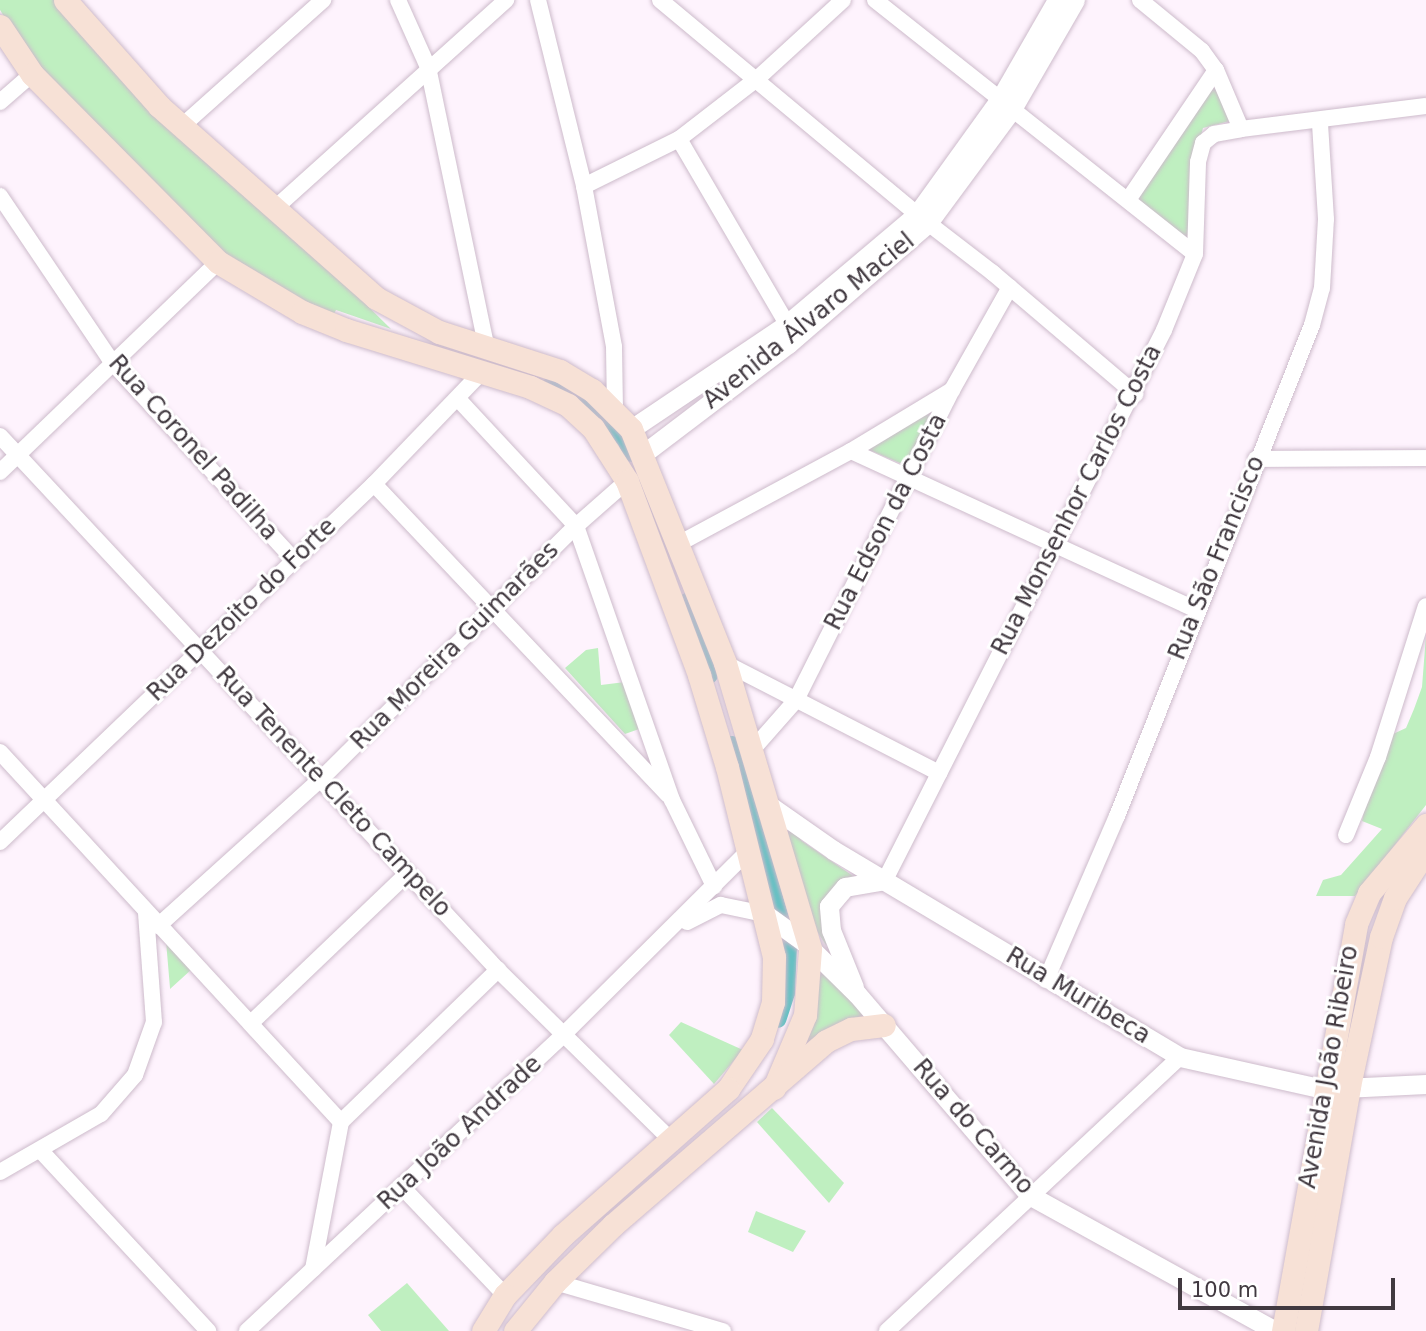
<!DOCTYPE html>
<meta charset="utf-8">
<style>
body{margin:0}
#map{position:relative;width:1426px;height:1331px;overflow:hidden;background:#fef3fd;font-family:"DejaVu Sans",sans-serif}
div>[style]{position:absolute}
.green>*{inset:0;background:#bfefc0}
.canal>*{height:16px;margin:-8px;padding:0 8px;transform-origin:8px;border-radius:8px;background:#63c1c3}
.roads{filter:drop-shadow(0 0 2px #cdbbcb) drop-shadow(0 0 2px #cdbbcb)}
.minor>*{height:16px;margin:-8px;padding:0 8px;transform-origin:8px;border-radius:8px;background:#fff}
.tertiary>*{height:19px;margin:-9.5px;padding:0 9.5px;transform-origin:9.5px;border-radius:9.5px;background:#fff}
.secondary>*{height:23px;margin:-11.5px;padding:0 11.5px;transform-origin:11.5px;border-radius:11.5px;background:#f7e1d6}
span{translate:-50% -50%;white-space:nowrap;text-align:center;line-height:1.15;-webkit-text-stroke:6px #fff;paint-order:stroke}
.street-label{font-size:24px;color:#413940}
.scale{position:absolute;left:1178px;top:1278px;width:217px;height:32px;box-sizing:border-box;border:4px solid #413940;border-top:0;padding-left:9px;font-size:21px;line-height:24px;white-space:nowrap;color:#413940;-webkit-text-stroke:5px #fff;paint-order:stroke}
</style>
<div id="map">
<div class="green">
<div style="clip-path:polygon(0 0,57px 0,391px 329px,336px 310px,332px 317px,240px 270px,35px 66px,0 10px)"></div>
<div style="clip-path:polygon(1213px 74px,1230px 121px,1203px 128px,1191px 172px,1189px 247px,1132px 193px)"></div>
<div style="clip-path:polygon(932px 412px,911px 468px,865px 448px,909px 424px)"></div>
<div style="clip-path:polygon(1426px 635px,1426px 805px,1355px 896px,1316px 896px,1323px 880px,1341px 875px,1382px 829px,1362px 821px,1368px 793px,1393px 734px,1406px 728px,1414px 709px,1422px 687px)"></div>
<div style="clip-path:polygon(598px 648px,601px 685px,625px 682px,639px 729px,625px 734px,565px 668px,586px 650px)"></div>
<div style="clip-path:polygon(780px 815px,802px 841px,856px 878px,842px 883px,826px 945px,811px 922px)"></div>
<div style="clip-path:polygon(166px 941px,192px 969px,170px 989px,170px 988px)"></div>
<div style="clip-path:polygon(815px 963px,869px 1021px,803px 1051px)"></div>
<div style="clip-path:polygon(681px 1022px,743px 1050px,714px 1084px,669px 1035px)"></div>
<div style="clip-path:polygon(772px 1108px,844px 1183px,829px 1203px,757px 1122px)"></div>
<div style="clip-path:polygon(756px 1211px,806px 1231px,793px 1252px,748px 1232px)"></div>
<div style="clip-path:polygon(407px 1283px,449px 1331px,381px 1331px,368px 1315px)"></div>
</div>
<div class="canal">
<div style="left:549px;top:386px;width:51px;rotate:26.6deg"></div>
<div style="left:595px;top:409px;width:43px;rotate:45.9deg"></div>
<div style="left:625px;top:440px;width:15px;rotate:67deg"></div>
<div style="left:687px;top:601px;width:78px;rotate:73deg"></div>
<div style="left:732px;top:744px;width:211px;rotate:74.3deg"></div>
<div style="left:789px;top:947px;width:46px;rotate:92.5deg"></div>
<div style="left:787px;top:993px;width:28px;rotate:108deg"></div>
</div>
<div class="roads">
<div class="minor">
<div style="left:398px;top:0;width:73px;rotate:65.9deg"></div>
<div style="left:428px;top:67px;width:284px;rotate:78.2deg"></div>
<div style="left:538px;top:0;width:192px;rotate:76.1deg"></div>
<div style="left:584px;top:186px;width:164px;rotate:79.4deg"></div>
<div style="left:614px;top:347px;width:63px;rotate:89.1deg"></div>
<div style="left:660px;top:0;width:334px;rotate:39.8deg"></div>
<div style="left:875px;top:0;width:159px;rotate:38.4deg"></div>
<div style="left:1140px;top:0;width:80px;rotate:39.4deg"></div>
<div style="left:1202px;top:51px;width:24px;rotate:54deg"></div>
<div style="left:1216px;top:70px;width:64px;rotate:67deg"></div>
<div style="left:0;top:102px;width:43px;rotate:-41.2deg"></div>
<div style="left:1012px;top:109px;width:233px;rotate:38.4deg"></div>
<div style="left:181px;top:127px;width:191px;rotate:-41.8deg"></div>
<div style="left:679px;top:139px;width:214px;rotate:59.7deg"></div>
<div style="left:584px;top:186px;width:106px;rotate:-26.3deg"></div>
<div style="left:679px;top:139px;width:100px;rotate:-37.7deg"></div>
<div style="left:758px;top:78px;width:115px;rotate:-42.5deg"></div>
<div style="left:0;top:196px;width:200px;rotate:56deg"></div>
<div style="left:112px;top:362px;width:268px;rotate:47.4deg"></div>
<div style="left:1128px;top:200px;width:157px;rotate:-55.9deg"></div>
<div style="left:273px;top:210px;width:314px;rotate:-42deg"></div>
<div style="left:928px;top:223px;width:82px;rotate:37.6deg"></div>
<div style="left:993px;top:273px;width:187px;rotate:40.4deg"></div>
<div style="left:459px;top:400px;width:172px;rotate:47.1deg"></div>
<div style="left:576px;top:526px;width:290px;rotate:70.7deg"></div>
<div style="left:672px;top:800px;width:96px;rotate:64deg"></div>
<div style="left:0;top:436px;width:730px;rotate:47deg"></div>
<div style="left:498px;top:970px;width:244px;rotate:44.5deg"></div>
<div style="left:851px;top:451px;width:380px;rotate:24.7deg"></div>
<div style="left:1256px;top:459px;width:170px;rotate:-0.3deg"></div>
<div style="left:0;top:472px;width:303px;rotate:-43.9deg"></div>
<div style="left:374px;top:484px;width:428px;rotate:46.6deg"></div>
<div style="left:680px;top:543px;width:194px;rotate:-28.3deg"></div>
<div style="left:851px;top:451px;width:118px;rotate:-31.1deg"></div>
<div style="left:725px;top:663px;width:241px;rotate:27.2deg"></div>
<div style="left:753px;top:749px;width:65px;rotate:-48.7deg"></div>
<div style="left:796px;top:700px;width:347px;rotate:-63.3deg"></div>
<div style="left:952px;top:390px;width:118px;rotate:-60.6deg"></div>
<div style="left:0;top:752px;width:503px;rotate:47.34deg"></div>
<div style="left:1346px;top:835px;width:84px;rotate:-67.7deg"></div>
<div style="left:1378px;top:757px;width:158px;rotate:-72.4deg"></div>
<div style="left:0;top:842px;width:518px;rotate:-43.75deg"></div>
<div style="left:374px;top:484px;width:154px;rotate:-46.1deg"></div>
<div style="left:885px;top:880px;width:617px;rotate:-63.1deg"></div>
<div style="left:1164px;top:330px;width:82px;rotate:-67.8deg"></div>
<div style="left:1195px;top:254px;width:92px;rotate:-88.1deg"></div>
<div style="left:1198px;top:162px;width:20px;rotate:-75deg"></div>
<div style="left:1203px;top:143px;width:14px;rotate:-39deg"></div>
<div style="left:1214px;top:134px;width:27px;rotate:-10deg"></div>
<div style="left:1241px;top:129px;width:186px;rotate:-7.1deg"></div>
<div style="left:687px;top:922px;width:38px;rotate:-27deg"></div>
<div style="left:721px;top:905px;width:45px;rotate:11.6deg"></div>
<div style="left:158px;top:926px;width:221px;rotate:-42.1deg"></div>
<div style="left:322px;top:778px;width:358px;rotate:-44.8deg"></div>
<div style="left:576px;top:526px;width:68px;rotate:-41.4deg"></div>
<div style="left:1046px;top:980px;width:179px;rotate:-66.6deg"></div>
<div style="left:1117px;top:816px;width:528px;rotate:-68.34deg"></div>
<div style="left:1312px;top:325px;width:38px;rotate:-75deg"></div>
<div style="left:1322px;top:288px;width:69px;rotate:-86.7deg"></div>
<div style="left:1326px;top:219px;width:96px;rotate:-93.6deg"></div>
<div style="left:251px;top:1023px;width:217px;rotate:-43.7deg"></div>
<div style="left:341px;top:1122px;width:219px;rotate:-44.1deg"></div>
<div style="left:41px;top:1151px;width:246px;rotate:47.1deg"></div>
<div style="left:0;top:1172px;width:116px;rotate:-29.9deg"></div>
<div style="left:101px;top:1114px;width:52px;rotate:-48.9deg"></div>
<div style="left:135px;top:1075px;width:56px;rotate:-70.3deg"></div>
<div style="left:154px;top:1022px;width:110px;rotate:-94.2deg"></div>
<div style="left:403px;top:1188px;width:148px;rotate:46.4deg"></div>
<div style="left:313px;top:1269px;width:150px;rotate:-79.2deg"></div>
<div style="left:555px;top:1282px;width:175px;rotate:16.3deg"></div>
<div style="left:247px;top:1331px;width:433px;rotate:-43.1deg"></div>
<div style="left:563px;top:1035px;width:260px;rotate:-44.8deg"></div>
<div style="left:887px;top:1331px;width:401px;rotate:-43.1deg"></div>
</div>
<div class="tertiary">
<div style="left:631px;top:429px;width:188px;rotate:-33.9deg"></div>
<div style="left:787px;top:324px;width:170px;rotate:-40.2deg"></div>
<div style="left:917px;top:214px;width:142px;rotate:-54.2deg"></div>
<div style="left:1000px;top:99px;width:114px;rotate:-60.1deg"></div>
<div style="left:643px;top:454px;width:182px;rotate:-37.2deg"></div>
<div style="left:788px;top:344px;width:185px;rotate:-40.8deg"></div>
<div style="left:928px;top:223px;width:142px;rotate:-53.6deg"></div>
<div style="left:1012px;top:109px;width:126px;rotate:-60deg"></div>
<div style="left:766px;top:803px;width:82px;rotate:35deg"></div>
<div style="left:833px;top:850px;width:404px;rotate:30.8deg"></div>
<div style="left:1180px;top:1057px;width:147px;rotate:12.6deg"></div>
<div style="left:1323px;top:1089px;width:103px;rotate:-2.8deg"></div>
<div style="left:765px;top:914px;width:48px;rotate:35.7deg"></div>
<div style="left:804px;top:942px;width:74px;rotate:44.5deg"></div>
<div style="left:857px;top:994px;width:265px;rotate:49.4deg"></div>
<div style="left:1029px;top:1195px;width:281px;rotate:28.9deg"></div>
<div style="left:854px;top:987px;width:61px;rotate:-112deg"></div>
<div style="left:831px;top:930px;width:24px;rotate:-95deg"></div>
<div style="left:829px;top:906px;width:25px;rotate:-50deg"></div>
<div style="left:845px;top:887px;width:40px;rotate:-10deg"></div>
</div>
<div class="secondary">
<div style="left:65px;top:0;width:142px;rotate:48.4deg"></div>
<div style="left:159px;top:106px;width:290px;rotate:41.5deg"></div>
<div style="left:376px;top:298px;width:72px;rotate:28.4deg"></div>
<div style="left:439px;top:332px;width:127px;rotate:17.9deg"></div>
<div style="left:560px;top:371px;width:37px;rotate:31deg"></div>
<div style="left:592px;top:390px;width:55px;rotate:45deg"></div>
<div style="left:631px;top:429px;width:252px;rotate:68.1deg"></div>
<div style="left:725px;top:663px;width:298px;rotate:73.4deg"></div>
<div style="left:810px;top:949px;width:66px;rotate:94.3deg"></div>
<div style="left:805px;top:1015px;width:79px;rotate:113deg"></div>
<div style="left:0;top:26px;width:58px;rotate:56.3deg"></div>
<div style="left:32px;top:74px;width:264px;rotate:45.3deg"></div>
<div style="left:218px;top:262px;width:98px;rotate:30.8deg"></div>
<div style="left:302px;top:312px;width:48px;rotate:22.2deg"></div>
<div style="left:346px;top:330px;width:193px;rotate:17.2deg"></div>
<div style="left:530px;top:387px;width:42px;rotate:25.3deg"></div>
<div style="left:568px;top:405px;width:34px;rotate:43deg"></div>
<div style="left:593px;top:428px;width:63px;rotate:57.3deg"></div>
<div style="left:627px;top:481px;width:207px;rotate:69.6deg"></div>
<div style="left:699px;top:675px;width:96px;rotate:73.1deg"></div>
<div style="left:727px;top:767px;width:196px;rotate:76.1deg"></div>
<div style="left:774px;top:957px;width:45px;rotate:91.3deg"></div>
<div style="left:773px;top:1002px;width:39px;rotate:107deg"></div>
<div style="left:762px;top:1039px;width:60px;rotate:124.2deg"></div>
<div style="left:728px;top:1089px;width:220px;rotate:138.5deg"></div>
<div style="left:563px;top:1235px;width:83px;rotate:134deg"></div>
<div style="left:505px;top:1295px;width:42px;rotate:121.4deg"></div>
<div style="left:515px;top:1331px;width:63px;rotate:-50.8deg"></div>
<div style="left:555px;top:1282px;width:81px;rotate:-44.5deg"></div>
<div style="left:613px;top:1225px;width:281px;rotate:-40.8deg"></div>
<div style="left:826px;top:1041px;width:28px;rotate:-26deg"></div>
<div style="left:851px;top:1029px;width:33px;rotate:-7deg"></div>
<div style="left:1283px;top:1331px;width:413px;rotate:-79.8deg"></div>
<div style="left:1356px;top:924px;width:34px;rotate:-67deg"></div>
<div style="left:1369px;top:893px;width:89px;rotate:-50deg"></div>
<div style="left:1306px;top:1331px;width:249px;rotate:-80deg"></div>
<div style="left:1349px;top:1086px;width:152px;rotate:-77.9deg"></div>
<div style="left:1381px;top:937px;width:41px;rotate:-70.3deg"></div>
<div style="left:1395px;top:898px;width:57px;rotate:-57.1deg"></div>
</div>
</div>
<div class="street-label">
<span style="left:809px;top:321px;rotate:-39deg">Avenida Álvaro Maciel</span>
<span style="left:193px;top:448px;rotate:48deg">Rua Coronel Padilha</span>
<span style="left:1077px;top:500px;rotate:-63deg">Rua Monsenhor Carlos Costa</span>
<span style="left:886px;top:522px;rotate:-63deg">Rua Edson da Costa</span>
<span style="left:1217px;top:558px;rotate:-68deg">Rua São Francisco</span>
<span style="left:242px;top:610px;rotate:-44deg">Rua Dezoito do Forte</span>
<span style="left:455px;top:646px;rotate:-45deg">Rua Moreira Guimarães</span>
<span style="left:333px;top:792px;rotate:47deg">Rua Tenente Cleto Campelo</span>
<span style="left:1078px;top:996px;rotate:31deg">Rua Muribeca</span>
<span style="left:1329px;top:1067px;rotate:-80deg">Avenida João Ribeiro</span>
<span style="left:973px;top:1127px;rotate:49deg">Rua do Carmo</span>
<span style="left:460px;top:1133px;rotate:-43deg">Rua João Andrade</span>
</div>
<div class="scale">100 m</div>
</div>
